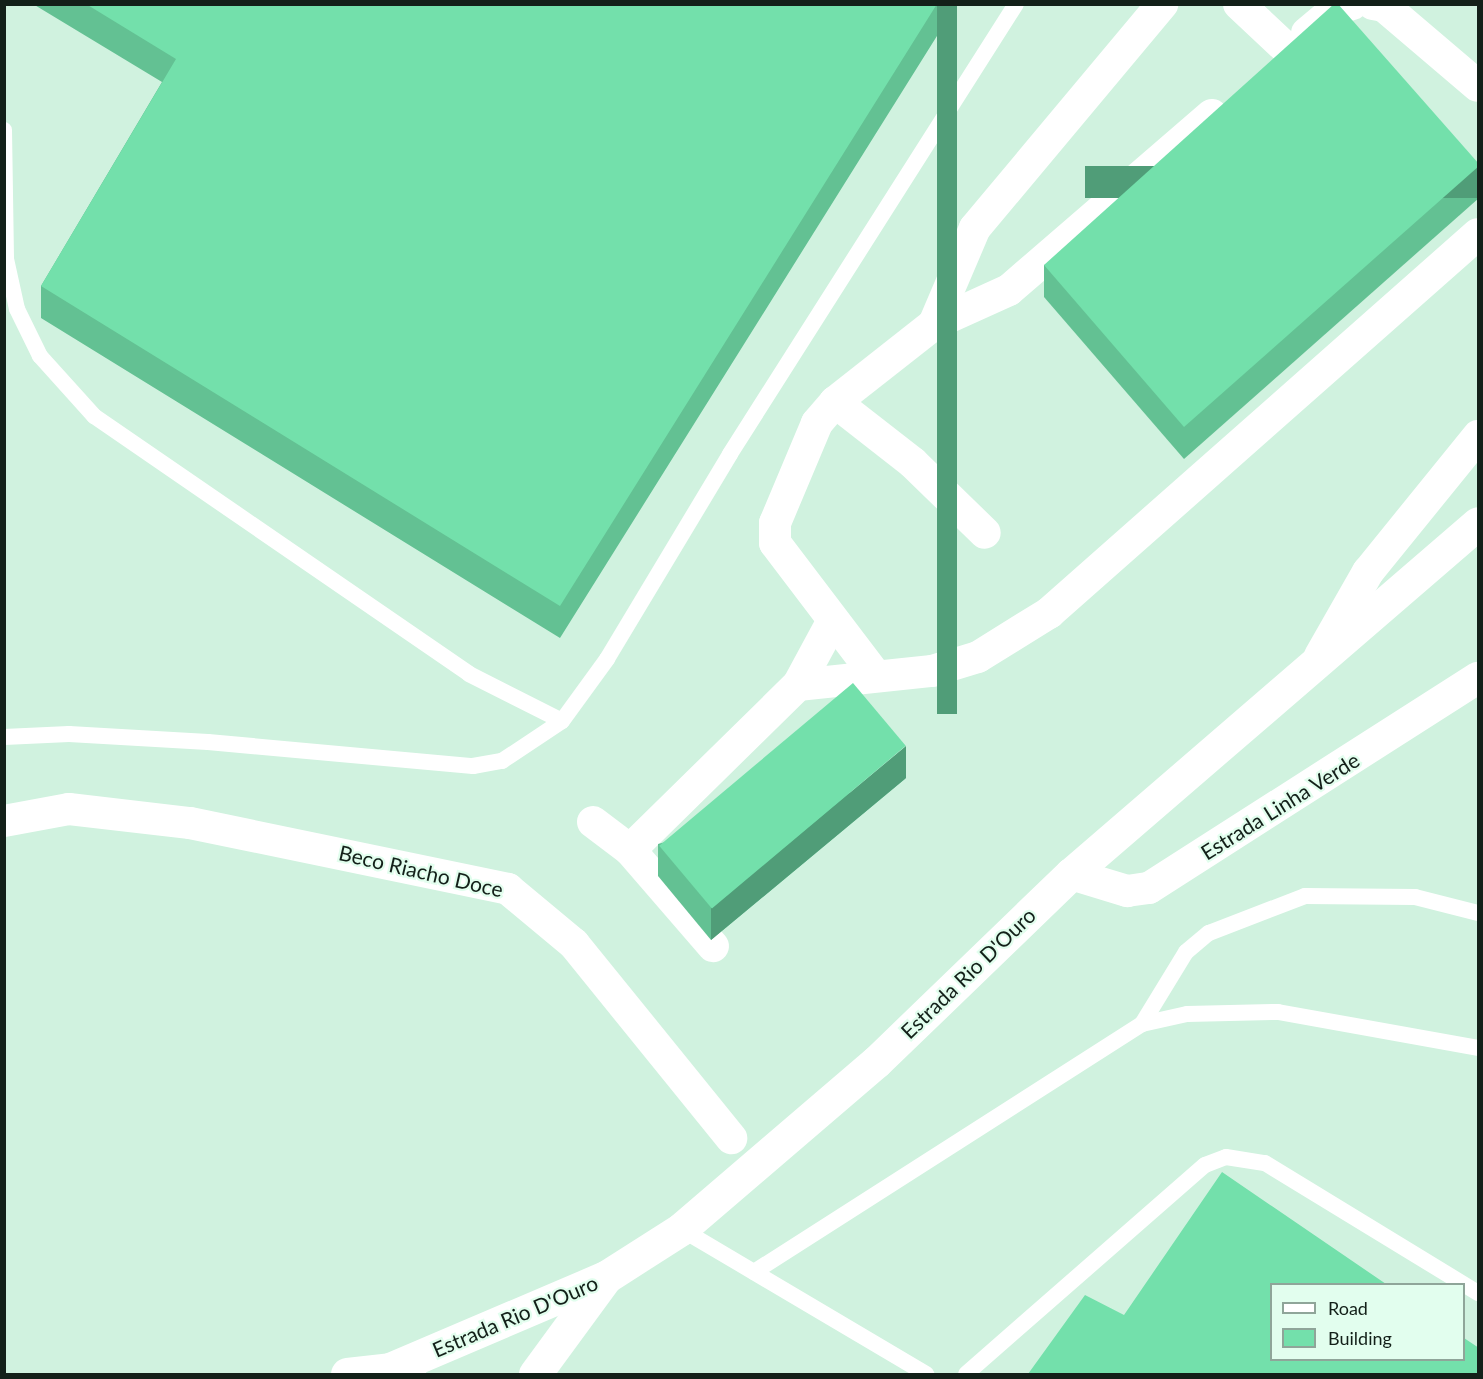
<!DOCTYPE html>
<style>
body{margin:0}
#map{position:relative;width:1483px;height:1379px;overflow:hidden;background:#d0f2df;font-family:Lato,sans-serif}
div>[style]{position:absolute}
.lane>*{height:16px;margin:-8px;padding:0 8px;transform-origin:8px;border-radius:8px;background:#fff}
.street>*{height:32px;margin:-16px;padding:0 16px;transform-origin:16px;border-radius:16px;background:#fff}
.secondary>*{height:33px;margin:-16.5px;padding:0 16.5px;transform-origin:16.5px;border-radius:16.5px;background:#fff}
.wall>*{inset:0;background:#63c193}
.shaded-wall>*{inset:0;background:#509d78;transform-origin:0 0}
.building>*{inset:0;background:#73e0ab;transform-origin:0 0}
span{translate:-50% -50%;white-space:nowrap;text-align:center;line-height:1.15;-webkit-text-stroke:4.5px #e2feee;paint-order:stroke}
.street-label{font-size:21px;color:#132019}
.frame{position:absolute;inset:0;border:6px solid #132019;pointer-events:none}
.legend{position:absolute;left:1270px;top:1283px;width:195px;height:78px;box-sizing:border-box;background:#e2feee;border:2px solid #8fa599;margin:0;padding:8px 10px;list-style:none;font-size:18px;color:#132019}
.legend li{display:flex;align-items:center;gap:12px;height:30px}
.legend b{width:30px;border:2px solid #8fa599}
</style>
<div id="map">
<div class="lane">
<div style="left:4px;top:130px;width:129px;rotate:89.1deg"></div>
<div style="left:6px;top:259px;width:51px;rotate:77.6deg"></div>
<div style="left:17px;top:309px;width:52px;rotate:63.9deg"></div>
<div style="left:40px;top:356px;width:81px;rotate:48deg"></div>
<div style="left:94px;top:416px;width:455px;rotate:34.5deg"></div>
<div style="left:469px;top:674px;width:104px;rotate:26.8deg"></div>
<div style="left:562px;top:721px;width:77px;rotate:-54deg"></div>
<div style="left:607px;top:659px;width:239px;rotate:-59deg"></div>
<div style="left:730px;top:454px;width:533px;rotate:-57.56deg"></div>
<div style="left:4px;top:737px;width:65px;rotate:-2.6deg"></div>
<div style="left:69px;top:734px;width:139px;rotate:3.3deg"></div>
<div style="left:208px;top:742px;width:266px;rotate:5.2deg"></div>
<div style="left:473px;top:766px;width:29px;rotate:-10deg"></div>
<div style="left:502px;top:761px;width:72px;rotate:-33.7deg"></div>
<div style="left:1142px;top:1024px;width:84px;rotate:-58.6deg"></div>
<div style="left:1186px;top:952px;width:30px;rotate:-40deg"></div>
<div style="left:1209px;top:933px;width:103px;rotate:-21.1deg"></div>
<div style="left:1305px;top:896px;width:110px;rotate:0.5deg"></div>
<div style="left:1415px;top:897px;width:65px;rotate:14.3deg"></div>
<div style="left:681px;top:1229px;width:285px;rotate:30.6deg"></div>
<div style="left:754px;top:1272px;width:460px;rotate:-32.6deg"></div>
<div style="left:1142px;top:1024px;width:46px;rotate:-12.5deg"></div>
<div style="left:1187px;top:1014px;width:91px;rotate:-1.3deg"></div>
<div style="left:1278px;top:1012px;width:203px;rotate:10.2deg"></div>
<div style="left:966px;top:1374px;width:317px;rotate:-41.2deg"></div>
<div style="left:1205px;top:1165px;width:22px;rotate:-21deg"></div>
<div style="left:1226px;top:1157px;width:39px;rotate:9deg"></div>
<div style="left:1265px;top:1163px;width:250px;rotate:31.4deg"></div>
</div>
<div class="street">
<div style="left:1239px;top:4px;width:66px;rotate:43.2deg"></div>
<div style="left:1373px;top:4px;width:11px;rotate:10deg"></div>
<div style="left:1384px;top:6px;width:123px;rotate:40.4deg"></div>
<div style="left:1307px;top:33px;width:35px;rotate:-40deg"></div>
<div style="left:1334px;top:10px;width:19px;rotate:-18deg"></div>
<div style="left:934px;top:324px;width:104px;rotate:-66.9deg"></div>
<div style="left:975px;top:228px;width:292px;rotate:-50.1deg"></div>
<div style="left:835px;top:402px;width:99px;rotate:38deg"></div>
<div style="left:913px;top:463px;width:100px;rotate:44.2deg"></div>
<div style="left:1320px;top:656px;width:97px;rotate:-60.3deg"></div>
<div style="left:1368px;top:572px;width:175px;rotate:-51deg"></div>
<div style="left:876px;top:676px;width:167px;rotate:-127.2deg"></div>
<div style="left:775px;top:543px;width:20px;rotate:-90deg"></div>
<div style="left:775px;top:523px;width:108px;rotate:-67.2deg"></div>
<div style="left:817px;top:423px;width:28px;rotate:-49deg"></div>
<div style="left:835px;top:402px;width:126px;rotate:-38.2deg"></div>
<div style="left:934px;top:324px;width:82px;rotate:-24.4deg"></div>
<div style="left:1009px;top:290px;width:268px;rotate:-40.8deg"></div>
<div style="left:798px;top:685px;width:72px;rotate:-61.6deg"></div>
<div style="left:4px;top:821px;width:66px;rotate:-10.5deg"></div>
<div style="left:69px;top:809px;width:122px;rotate:6.6deg"></div>
<div style="left:190px;top:823px;width:325px;rotate:11.7deg"></div>
<div style="left:508px;top:889px;width:86px;rotate:39.8deg"></div>
<div style="left:574px;top:944px;width:250px;rotate:51deg"></div>
<div style="left:593px;top:822px;width:46px;rotate:37.1deg"></div>
<div style="left:630px;top:850px;width:127px;rotate:49.2deg"></div>
<div style="left:630px;top:850px;width:235px;rotate:-44.5deg"></div>
<div style="left:798px;top:685px;width:135px;rotate:-6deg"></div>
<div style="left:932px;top:671px;width:48px;rotate:-16.9deg"></div>
<div style="left:978px;top:657px;width:84px;rotate:-31.8deg"></div>
<div style="left:1049px;top:613px;width:572px;rotate:-41.46deg"></div>
<div style="left:1071px;top:874px;width:59px;rotate:16.9deg"></div>
<div style="left:1127px;top:891px;width:22px;rotate:-8deg"></div>
<div style="left:1149px;top:888px;width:390px;rotate:-32.6deg"></div>
</div>
<div class="secondary">
<div style="left:390px;top:1369px;width:235px;rotate:-23.1deg"></div>
<div style="left:606px;top:1277px;width:89px;rotate:-32.6deg"></div>
<div style="left:681px;top:1229px;width:257px;rotate:-40.6deg"></div>
<div style="left:876px;top:1062px;width:271px;rotate:-44deg"></div>
<div style="left:1071px;top:874px;width:537px;rotate:-40.77deg"></div>
<div style="left:347px;top:1374px;width:43px;rotate:-6.6deg"></div>
<div style="left:390px;top:1369px;width:20px;rotate:15deg"></div>
<div style="left:535px;top:1374px;width:120px;rotate:-53.8deg"></div>
</div>
<div class="wall">
<div style="clip-path:polygon(33px 4px,957px 4px,560px 638px,41px 318px,41px 286px,162px 82px)"></div>
<div style="clip-path:polygon(1479px 164px,1479px 198px,1184px 459px,1044px 297px,1044px 265px)"></div>
<div style="clip-path:polygon(906px 778px,711px 940px,658px 876px,658px 844px)"></div>
</div>
<div class="shaded-wall">
<div style="left:937px;top:4px;width:20px;height:710px"></div>
<div style="left:1479px;top:166px;width:32px;height:394px;rotate:90deg"></div>
<div style="clip-path:polygon(906px 746px,906px 778px,711px 940px,711px 908px)"></div>
</div>
<div class="building">
<div style="clip-path:polygon(86px 4px,937px 4px,560px 606px,41px 286px,176px 59px)"></div>
<div style="clip-path:polygon(1334px 4px,1338px 4px,1479px 164px,1479px 166px,1184px 427px,1044px 265px)"></div>
<div style="left:853px;top:683px;width:82px;height:253px;rotate:50deg"></div>
<div style="clip-path:polygon(1222px 1172px,1386px 1284px,1272px 1284px,1272px 1359px,1464px 1359px,1464px 1338px,1479px 1348px,1479px 1374px,1028px 1374px,1085px 1295px,1124px 1315px)"></div>
</div>
<div class="street-label">
<span style="left:1280px;top:806px;rotate:-32deg">Estrada Linha Verde</span>
<span style="left:421px;top:871px;rotate:13deg">Beco Riacho Doce</span>
<span style="left:968px;top:973px;rotate:-44deg">Estrada Rio D'Ouro</span>
<span style="left:515px;top:1316px;rotate:-23deg">Estrada Rio D'Ouro</span>
</div>
<div class="frame"></div>
<ul class="legend">
<li><b style="height:8px;background:#fff"></b>Road</li>
<li><b style="height:16px;background:#73e0ab"></b>Building</li>
</ul>
</div>
